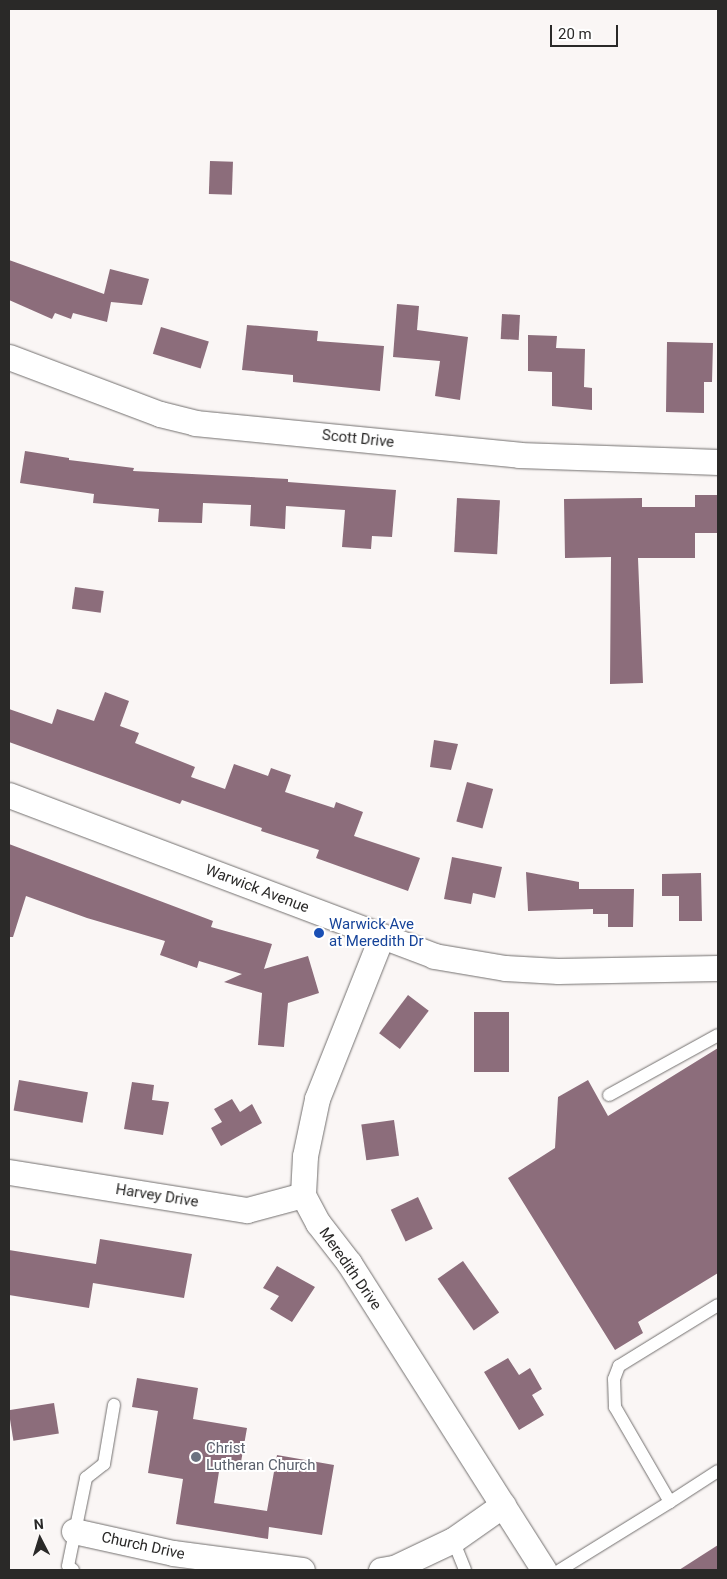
<!DOCTYPE html>
<style>
body{margin:0}
#map{position:relative;width:727px;height:1579px;overflow:hidden;background:#faf6f5;font-family:Roboto,sans-serif}
div>[style]{position:absolute}
.building>*{inset:0;background:#8c6d7b;transform-origin:0 0}
.roads{filter:drop-shadow(0 0 1px #73706f) drop-shadow(0 0 1px #73706f)}
.service>*{height:12px;margin:-6px;padding:0 6px;transform-origin:6px;border-radius:6px;background:#fff}
.minor>*{height:25px;margin:-12.5px;padding:0 12.5px;transform-origin:12.5px;border-radius:12.5px;background:#fff}
.dots>*{width:14px;height:14px;translate:-50% -50%;box-sizing:border-box;border:2px solid #fff;border-radius:50%}
span{translate:-50% -50%;white-space:nowrap;text-align:center;line-height:1.15;-webkit-text-stroke:4px #fff;paint-order:stroke}
.street-label{font-size:15px;color:#2a2928}
.transit-label{font-size:15px;color:#164399}
.left{translate:0 -50%;text-align:left}
.worship-label{font-size:15px;color:#5b616d}
.frame{position:absolute;inset:0;border:10px solid #2a2928;pointer-events:none}
.north{position:absolute;left:15px;top:1514px;width:50px;height:50px;-webkit-text-stroke:4px #fff;paint-order:stroke;rotate:355deg;font-size:14px;font-weight:700;line-height:20px;text-align:center;color:#2a2928}
.north::after{content:'';display:block;margin:auto;width:18px;height:22px;background:#2a2928;clip-path:polygon(50% 0,100% 100%,50% 72%,0 100%)}
.scale{position:absolute;left:550px;top:25px;width:68px;height:22px;box-sizing:border-box;border:2px solid #2a2928;border-top:0;padding-left:6px;font-size:15px;line-height:18px;white-space:nowrap;color:#2a2928;-webkit-text-stroke:4px #fff;paint-order:stroke}
</style>
<div id="map">
<div class="building">
<div style="left:210px;top:161px;width:23px;height:33px;rotate:2deg"></div>
<div style="clip-path:polygon(9px 260px,104px 294px,110px 269px,149px 279px,142px 305px,111px 302px,107px 322px,73px 313px,71px 319px,55px 313px,52px 319px,9px 300px)"></div>
<div style="clip-path:polygon(397px 304px,419px 306px,417px 330px,468px 337px,460px 400px,435px 396px,440px 361px,393px 357px)"></div>
<div style="left:502px;top:314px;width:18px;height:25px;rotate:3deg"></div>
<div style="clip-path:polygon(247px 325px,318px 331px,317px 341px,384px 346px,380px 391px,293px 382px,293px 375px,242px 370px)"></div>
<div style="left:161px;top:327px;width:50px;height:28px;rotate:17deg"></div>
<div style="clip-path:polygon(528px 335px,557px 336px,556px 348px,585px 349px,584px 387px,592px 388px,592px 410px,552px 406px,552px 372px,528px 371px)"></div>
<div style="clip-path:polygon(667px 342px,713px 343px,712px 382px,704px 382px,704px 413px,666px 412px)"></div>
<div style="clip-path:polygon(25px 451px,69px 458px,69px 460px,134px 468px,133px 471px,288px 479px,288px 482px,396px 490px,392px 537px,372px 536px,371px 549px,342px 547px,345px 510px,286px 506px,285px 529px,250px 526px,251px 505px,203px 503px,202px 523px,158px 522px,159px 509px,93px 503px,94px 494px,20px 483px)"></div>
<div style="clip-path:polygon(695px 495px,718px 495px,718px 533px,695px 533px,695px 558px,638px 558px,643px 683px,610px 684px,611px 557px,565px 558px,564px 499px,642px 498px,642px 507px,695px 507px)"></div>
<div style="left:457px;top:498px;width:43px;height:54px;rotate:3deg"></div>
<div style="left:75px;top:587px;width:29px;height:22px;rotate:8deg"></div>
<div style="clip-path:polygon(105px 692px,129px 701px,120px 726px,139px 733px,135px 743px,195px 767px,191px 777px,225px 789px,234px 764px,268px 776px,271px 768px,291px 775px,285px 792px,334px 808px,336px 802px,363px 812px,354px 836px,420px 858px,408px 891px,316px 858px,319px 850px,261px 831px,262px 828px,182px 800px,180px 804px,9px 742px,9px 709px,52px 724px,57px 709px,94px 721px)"></div>
<div style="clip-path:polygon(434px 740px,458px 744px,451px 770px,430px 767px)"></div>
<div style="left:467px;top:782px;width:27px;height:41px;rotate:15deg"></div>
<div style="clip-path:polygon(9px 844px,213px 921px,211px 927px,272px 944px,264px 969px,308px 956px,319px 993px,288px 1003px,284px 1047px,258px 1045px,262px 993px,224px 982px,242px 974px,199px 961px,197px 968px,160px 955px,165px 941px,87px 918px,26px 896px,13px 937px,9px 937px)"></div>
<div style="clip-path:polygon(452px 857px,502px 867px,495px 898px,473px 893px,471px 904px,444px 899px)"></div>
<div style="clip-path:polygon(526px 872px,579px 882px,579px 889px,634px 889px,633px 927px,608px 927px,608px 914px,593px 914px,593px 909px,528px 911px)"></div>
<div style="clip-path:polygon(701px 873px,702px 921px,679px 921px,679px 896px,662px 896px,662px 874px)"></div>
<div style="left:408px;top:995px;width:26px;height:48px;rotate:37deg"></div>
<div style="left:474px;top:1012px;width:35px;height:60px"></div>
<div style="clip-path:polygon(718px 1048px,718px 1273px,638px 1322px,643px 1333px,615px 1350px,508px 1178px,555px 1148px,558px 1097px,588px 1080px,608px 1116px)"></div>
<div style="left:19px;top:1080px;width:70px;height:31px;rotate:10deg"></div>
<div style="clip-path:polygon(132px 1082px,154px 1085px,152px 1100px,169px 1102px,163px 1135px,124px 1129px)"></div>
<div style="clip-path:polygon(232px 1099px,240px 1112px,252px 1104px,262px 1123px,221px 1146px,211px 1128px,222px 1122px,214px 1109px)"></div>
<div style="left:394px;top:1120px;width:36px;height:33px;rotate:82deg"></div>
<div style="left:418px;top:1197px;width:35px;height:30px;rotate:65deg"></div>
<div style="clip-path:polygon(100px 1239px,192px 1254px,184px 1298px,93px 1283px,89px 1308px,9px 1295px,9px 1250px,96px 1264px)"></div>
<div style="left:463px;top:1261px;width:63px;height:31px;rotate:55deg"></div>
<div style="clip-path:polygon(277px 1266px,315px 1287px,292px 1322px,270px 1309px,279px 1296px,263px 1288px)"></div>
<div style="clip-path:polygon(508px 1358px,519px 1375px,530px 1368px,542px 1389px,532px 1395px,544px 1415px,519px 1430px,484px 1372px)"></div>
<div style="clip-path:polygon(137px 1378px,198px 1388px,193px 1419px,247px 1428px,241px 1462px,221px 1459px,214px 1503px,267px 1511px,277px 1455px,334px 1465px,322px 1535px,269px 1527px,268px 1539px,176px 1524px,183px 1479px,148px 1473px,158px 1411px,132px 1407px)"></div>
<div style="left:54px;top:1403px;width:31px;height:46px;rotate:81deg"></div>
<div style="clip-path:polygon(718px 1545px,718px 1570px,679px 1570px)"></div>
</div>
<div class="roads">
<div class="service">
<div style="left:609px;top:1095px;width:124px;rotate:-28.8deg"></div>
<div style="left:670px;top:1502px;width:57px;rotate:-32.9deg"></div>
<div style="left:453px;top:1540px;width:32px;rotate:68deg"></div>
<div style="left:73px;top:1570px;width:6px;rotate:-141deg"></div>
<div style="left:68px;top:1566px;width:90px;rotate:-78.4deg"></div>
<div style="left:86px;top:1478px;width:23px;rotate:-38deg"></div>
<div style="left:104px;top:1464px;width:60px;rotate:-80.4deg"></div>
<div style="left:560px;top:1570px;width:129px;rotate:-31.7deg"></div>
<div style="left:670px;top:1502px;width:110px;rotate:-120.1deg"></div>
<div style="left:615px;top:1407px;width:28px;rotate:-92deg"></div>
<div style="left:614px;top:1379px;width:14px;rotate:-69deg"></div>
<div style="left:619px;top:1366px;width:116px;rotate:-31.6deg"></div>
</div>
<div class="minor">
<div style="left:9px;top:357px;width:161px;rotate:20.7deg"></div>
<div style="left:160px;top:414px;width:36px;rotate:14deg"></div>
<div style="left:195px;top:423px;width:326px;rotate:5.6deg"></div>
<div style="left:519px;top:455px;width:199px;rotate:2deg"></div>
<div style="left:9px;top:795px;width:454px;rotate:20.7deg"></div>
<div style="left:434px;top:956px;width:72px;rotate:9.6deg"></div>
<div style="left:505px;top:968px;width:53px;rotate:3.2deg"></div>
<div style="left:558px;top:971px;width:160px;rotate:-1.1deg"></div>
<div style="left:381px;top:938px;width:173px;rotate:111.7deg"></div>
<div style="left:317px;top:1099px;width:58px;rotate:101.9deg"></div>
<div style="left:305px;top:1156px;width:39px;rotate:93deg"></div>
<div style="left:303px;top:1195px;width:32px;rotate:62deg"></div>
<div style="left:318px;top:1223px;width:51px;rotate:52.2deg"></div>
<div style="left:349px;top:1263px;width:364px;rotate:57.6deg"></div>
<div style="left:9px;top:1172px;width:241px;rotate:9.1deg"></div>
<div style="left:247px;top:1210px;width:58px;rotate:-15deg"></div>
<div style="left:74px;top:1531px;width:101px;rotate:12.5deg"></div>
<div style="left:173px;top:1553px;width:130px;rotate:7.5deg"></div>
<div style="left:381px;top:1570px;width:13px;rotate:-9deg"></div>
<div style="left:394px;top:1568px;width:65px;rotate:-25.4deg"></div>
<div style="left:453px;top:1540px;width:61px;rotate:-35deg"></div>
</div>
</div>
<div class="dots">
<div style="left:319px;top:933px;background:#1a4fb4"></div>
<div style="left:196px;top:1457px;background:#6b7280"></div>
</div>
<div class="street-label">
<span style="left:358px;top:439px;rotate:6deg">Scott Drive</span>
<span style="left:257px;top:889px;rotate:21deg">Warwick Avenue</span>
<span style="left:157px;top:1196px;rotate:9deg">Harvey Drive</span>
<span style="left:350px;top:1269px;rotate:55deg">Meredith Drive</span>
<span style="left:143px;top:1546px;rotate:12deg">Church Drive</span>
</div>
<div class="transit-label">
<span class="left" style="left:329px;top:933px">Warwick Ave<br>at Meredith Dr</span>
</div>
<div class="worship-label">
<span class="left" style="left:206px;top:1457px">Christ<br>Lutheran Church</span>
</div>
<div class="frame"></div>
<div class="north">N</div>
<div class="scale">20 m</div>
</div>
